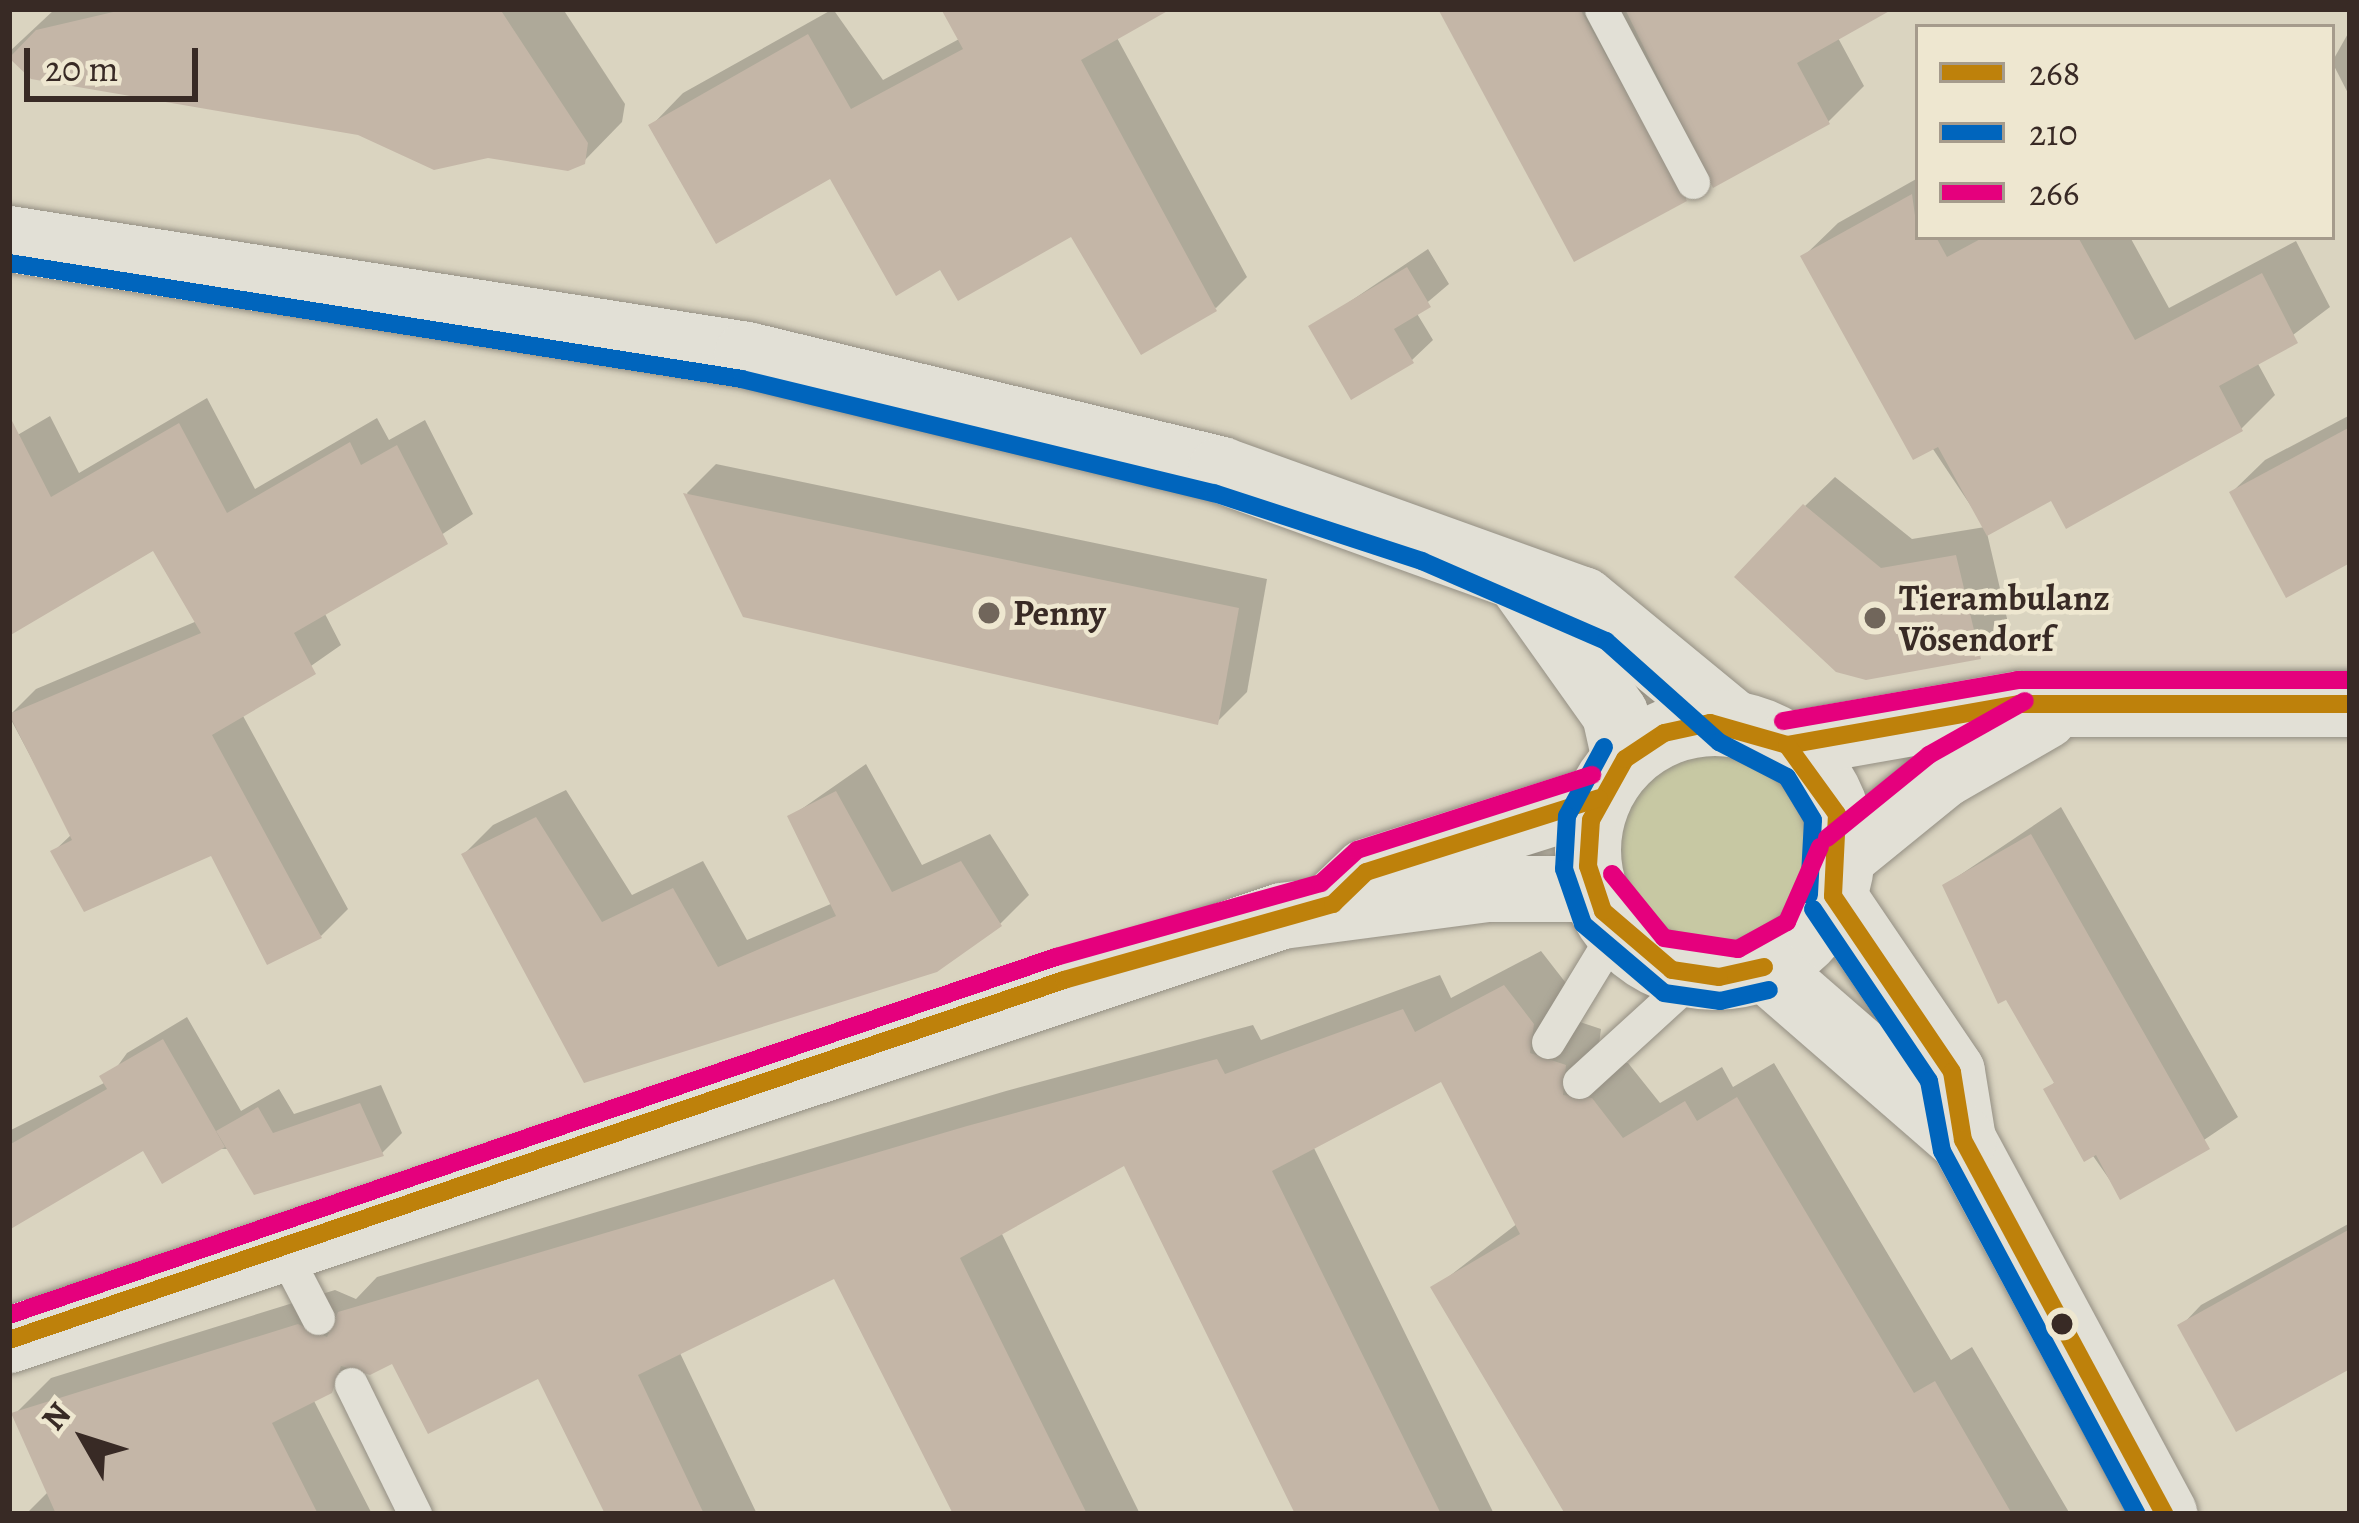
<!DOCTYPE html>
<meta charset="utf-8">
<style>
body{margin:0}
#map{position:relative;width:2359px;height:1523px;overflow:hidden;background:#dad4c0;font-family:Alegreya,serif}
div>[style]{position:absolute}
.green>*{inset:0;background:#c7c8a3}
.round{border-radius:50%}
.shadow>*{inset:0;background:#0003}
.building>*{inset:0;background:#c4b6a7}
.roads{filter:drop-shadow(0 0 3px #948f83) drop-shadow(0 0 3px #948f83)}
.lane>*{height:33px;margin:-16.5px;padding:0 16.5px;transform-origin:16.5px;border-radius:16.5px;background:#e2e0d6}
.secondary>*{height:66px;margin:-33px;padding:0 33px;transform-origin:33px;border-radius:33px;background:#e2e0d6}
.secondary>.ring{margin:-33px;padding:0;box-sizing:content-box;background:none;border:66px solid #e2e0d6;border-radius:50%}
.bus-1>*{height:18px;margin:-9px;padding:0 9px;transform-origin:9px;border-radius:9px;background:#be810b}
.bus-2>*{height:18px;margin:-9px;padding:0 9px;transform-origin:9px;border-radius:9px;background:#0065bd}
.bus-3>*{height:18px;margin:-9px;padding:0 9px;transform-origin:9px;border-radius:9px;background:#e5007d}
.dots>*{width:33px;height:33px;translate:-50% -50%;box-sizing:border-box;border:6px solid #eee7d0;border-radius:50%}
span{translate:-50% -50%;white-space:nowrap;text-align:center;line-height:1.15;-webkit-text-stroke:9px #eee7d0;paint-order:stroke}
.poi-label{font-size:36px;color:#382a25;font-weight:700}
.left{translate:0 -50%;text-align:left}
.frame{position:absolute;inset:0;border:12px solid #382a25;pointer-events:none}
.legend{position:absolute;left:1915px;top:24px;width:420px;height:216px;box-sizing:border-box;background:#eee7d0;border:3px solid #a59b8c;margin:0;padding:15px 21px;list-style:none;font-size:36px;color:#382a25}
.legend li{display:flex;align-items:center;gap:24px;height:60px}
.legend b{width:60px;border:3px solid #a59b8c}
.north{position:absolute;left:24px;top:1379px;width:120px;height:120px;-webkit-text-stroke:9px #eee7d0;paint-order:stroke;rotate:309deg;font-size:33px;font-weight:700;line-height:48px;text-align:center;color:#382a25}
.north::after{content:'';display:block;margin:auto;width:42px;height:54px;background:#382a25;clip-path:polygon(50% 0,100% 100%,50% 72%,0 100%)}
.scale{position:absolute;left:24px;top:48px;width:174px;height:54px;box-sizing:border-box;border:6px solid #382a25;border-top:0;padding-left:15px;font-size:36px;line-height:42px;white-space:nowrap;color:#382a25;-webkit-text-stroke:9px #eee7d0;paint-order:stroke}
</style>
<div id="map">
<div class="green">
<div class="round" style="left:1613px;top:747px;width:206px;height:206px"></div>
</div>
<div class="shadow">
<div style="clip-path:polygon(55px 9px,563px 9px,625px 104px,622px 122px,584px 161px,33px 76px,9px 52px)"></div>
<div style="clip-path:polygon(833px 9px,883px 80px,961px 38px,944px 9px,1161px 9px,1116px 36px,1247px 277px,1216px 308px,1072px 232px,941px 266px,832px 175px,652px 125px,683px 93px)"></div>
<div style="clip-path:polygon(1442px 9px,1887px 9px,1837px 36px,1864px 86px,1828px 122px,1710px 175px,1685px 199px)"></div>
<div style="clip-path:polygon(2350px 30px,2350px 97px,2332px 62px)"></div>
<div style="clip-path:polygon(1918px 178px,1918px 237px,2130px 237px,2169px 308px,2296px 241px,2330px 307px,2257px 362px,2275px 395px,2241px 429px,2052px 497px,1987px 533px,2009px 627px,1980px 656px,1805px 506px,1835px 477px,1912px 539px,1985px 527px,1804px 256px,1838px 223px)"></div>
<div style="clip-path:polygon(1428px 249px,1449px 284px,1416px 312px,1433px 340px,1412px 360px,1312px 327px)"></div>
<div style="clip-path:polygon(207px 398px,255px 489px,377px 418px,389px 440px,425px 420px,473px 514px,324px 612px,341px 645px,242px 714px,348px 909px,321px 936px,212px 853px,53px 852px,72px 834px,9px 716px,36px 689px,197px 621px,155px 547px,9px 632px,9px 440px,50px 416px,79px 473px)"></div>
<div style="clip-path:polygon(2350px 415px,2350px 560px,2232px 492px,2265px 460px)"></div>
<div style="clip-path:polygon(716px 464px,1267px 579px,1247px 692px,1217px 722px,745px 615px,687px 493px)"></div>
<div style="clip-path:polygon(866px 764px,922px 865px,990px 834px,1029px 895px,1000px 924px,586px 1079px,464px 854px,493px 825px,566px 790px,632px 895px,703px 861px,747px 940px,833px 903px,790px 817px)"></div>
<div style="clip-path:polygon(2061px 807px,2238px 1117px,2121px 1196px,2047px 1090px,2056px 1081px,1945px 885px)"></div>
<div style="clip-path:polygon(1541px 951px,1569px 987px,1565px 1017px,1601px 1029px,1597px 1060px,1628px 1063px,1660px 1103px,1722px 1067px,1733px 1087px,1774px 1063px,1951px 1360px,1972px 1347px,2070px 1514px,1568px 1514px,1434px 1288px,1518px 1223px,1442px 1078px,1313px 1146px,1494px 1514px,1299px 1514px,1126px 1161px,1001px 1232px,1140px 1514px,957px 1514px,835px 1275px,679px 1351px,757px 1514px,608px 1514px,539px 1375px,393px 1360px,354px 1367px,313px 1399px,372px 1514px,26px 1514px,49px 1491px,15px 1414px,51px 1378px,335px 1290px,356px 1299px,377px 1277px,1006px 1091px,1253px 1025px,1261px 1040px,1440px 975px,1451px 998px)"></div>
<div style="clip-path:polygon(187px 1017px,241px 1111px,279px 1089px,294px 1114px,381px 1085px,402px 1133px,382px 1153px,144px 1147px,9px 1228px,9px 1131px,106px 1082px,127px 1053px)"></div>
<div style="clip-path:polygon(2350px 1223px,2350px 1367px,2181px 1326px,2201px 1305px)"></div>
</div>
<div class="building">
<div style="clip-path:polygon(126px 9px,500px 9px,588px 143px,585px 164px,568px 171px,488px 158px,434px 170px,358px 135px,31px 79px,9px 58px,36px 30px)"></div>
<div style="clip-path:polygon(941px 9px,1171px 9px,1081px 60px,1217px 311px,1141px 355px,1071px 237px,958px 301px,940px 270px,896px 296px,830px 179px,716px 244px,648px 125px,808px 34px,851px 109px,963px 49px)"></div>
<div style="clip-path:polygon(1438px 9px,1580px 9px,1687px 201px,1574px 262px)"></div>
<div style="clip-path:polygon(1625px 9px,1893px 9px,1797px 63px,1830px 124px,1713px 188px)"></div>
<div style="clip-path:polygon(1912px 194px,1918px 237px,1936px 237px,1947px 257px,1984px 237px,2078px 237px,2135px 340px,2262px 273px,2298px 343px,2219px 386px,2243px 431px,2066px 529px,2051px 501px,1987px 536px,1938px 447px,1913px 460px,1800px 256px)"></div>
<div style="clip-path:polygon(1407px 267px,1431px 307px,1394px 329px,1414px 363px,1351px 400px,1308px 326px)"></div>
<div style="clip-path:polygon(9px 415px,51px 497px,179px 423px,227px 513px,350px 442px,361px 465px,397px 445px,448px 544px,294px 633px,316px 674px,212px 735px,322px 938px,267px 965px,211px 856px,84px 912px,50px 851px,72px 840px,9px 714px,201px 633px,153px 551px,9px 636px)"></div>
<div style="clip-path:polygon(2350px 427px,2350px 563px,2286px 598px,2229px 492px)"></div>
<div style="clip-path:polygon(683px 493px,1239px 608px,1218px 725px,743px 617px)"></div>
<div style="clip-path:polygon(1803px 504px,1881px 568px,1956px 555px,1981px 659px,1866px 680px,1836px 672px,1734px 577px)"></div>
<div style="clip-path:polygon(836px 791px,892px 892px,961px 861px,1002px 926px,937px 972px,584px 1083px,461px 854px,536px 817px,602px 922px,673px 888px,718px 967px,836px 916px,787px 816px)"></div>
<div style="clip-path:polygon(2031px 834px,2210px 1149px,2120px 1200px,2096px 1155px,2084px 1162px,2043px 1089px,2054px 1083px,2006px 1000px,1998px 1004px,1942px 885px)"></div>
<div style="clip-path:polygon(1504px 985px,1534px 1024px,1530px 1053px,1566px 1065px,1563px 1095px,1592px 1098px,1623px 1138px,1685px 1101px,1697px 1121px,1737px 1097px,1914px 1393px,1935px 1381px,2012px 1514px,1565px 1514px,1430px 1287px,1520px 1234px,1441px 1082px,1272px 1171px,1441px 1514px,1295px 1514px,1124px 1166px,960px 1258px,1087px 1514px,953px 1514px,834px 1279px,638px 1375px,704px 1514px,605px 1514px,538px 1379px,428px 1434px,392px 1364px,370px 1375px,341px 1366px,332px 1393px,272px 1423px,318px 1514px,56px 1514px,11px 1413px,298px 1324px,327px 1337px,338px 1312px,967px 1126px,1217px 1059px,1225px 1074px,1403px 1009px,1415px 1032px)"></div>
<div style="clip-path:polygon(163px 1039px,225px 1147px,162px 1184px,143px 1151px,9px 1230px,9px 1145px,107px 1089px,99px 1076px)"></div>
<div style="clip-path:polygon(360px 1103px,384px 1156px,254px 1195px,216px 1131px,258px 1107px,273px 1133px)"></div>
<div style="clip-path:polygon(2350px 1229px,2350px 1369px,2236px 1432px,2177px 1325px)"></div>
</div>
<div class="roads">
<div class="lane">
<div style="left:1601px;top:9px;width:196px;rotate:62deg"></div>
<div style="left:1548px;top:1042px;width:131px;rotate:-58.7deg"></div>
<div style="left:1579px;top:1082px;width:157px;rotate:-42.4deg"></div>
<div style="left:281px;top:1247px;width:80px;rotate:62.5deg"></div>
<div style="left:351px;top:1384px;width:145px;rotate:63.8deg"></div>
</div>
<div class="secondary">
<div style="left:9px;top:239px;width:747px;rotate:8.93deg"></div>
<div style="left:747px;top:355px;width:488px;rotate:13.6deg"></div>
<div style="left:1221px;top:470px;width:385px;rotate:19.8deg"></div>
<div style="left:1583px;top:600px;width:194px;rotate:39.4deg"></div>
<div style="left:1522px;top:583px;width:161px;rotate:54.6deg"></div>
<div style="left:1615px;top:714px;width:46px;rotate:77.5deg"></div>
<div class="ring" style="left:1588px;top:723px;width:188px;height:188px"></div>
<div style="left:1787px;top:745px;width:236px;rotate:-10deg"></div>
<div style="left:2019px;top:704px;width:331px"></div>
<div style="left:1842px;top:857px;width:130px;rotate:-39.1deg"></div>
<div style="left:1943px;top:775px;width:118px;rotate:-30deg"></div>
<div style="left:1833px;top:896px;width:212px;rotate:55.9deg"></div>
<div style="left:1952px;top:1072px;width:69px;rotate:80.8deg"></div>
<div style="left:1963px;top:1140px;width:425px;rotate:61.7deg"></div>
<div style="left:1337px;top:900px;width:40px;rotate:-44deg"></div>
<div style="left:1366px;top:872px;width:244px;rotate:-17.6deg"></div>
<div style="left:1764px;top:967px;width:264px;rotate:41deg"></div>
<div style="left:9px;top:1340px;width:1342px;rotate:-18.42deg"></div>
<div style="left:1282px;top:916px;width:207px;rotate:-7.5deg"></div>
<div style="left:1487px;top:889px;width:106px"></div>
</div>
</div>
<div class="bus-1">
<div style="left:1787px;top:745px;width:236px;rotate:-10deg"></div>
<div style="left:2019px;top:704px;width:331px"></div>
<div style="left:1833px;top:896px;width:212px;rotate:55.9deg"></div>
<div style="left:1952px;top:1072px;width:69px;rotate:80.8deg"></div>
<div style="left:1963px;top:1140px;width:425px;rotate:61.7deg"></div>
<div style="left:1764px;top:967px;width:46px;rotate:167.5deg"></div>
<div style="left:1719px;top:977px;width:48px;rotate:-171.5deg"></div>
<div style="left:1672px;top:970px;width:91px;rotate:-139.5deg"></div>
<div style="left:1603px;top:911px;width:47px;rotate:-108.4deg"></div>
<div style="left:1588px;top:866px;width:46px;rotate:-86.3deg"></div>
<div style="left:1591px;top:820px;width:70px;rotate:-60.9deg"></div>
<div style="left:1625px;top:759px;width:47px;rotate:-33.7deg"></div>
<div style="left:1664px;top:733px;width:47px;rotate:-12.3deg"></div>
<div style="left:1710px;top:723px;width:80px;rotate:15.9deg"></div>
<div style="left:1787px;top:745px;width:85px;rotate:54.1deg"></div>
<div style="left:1837px;top:814px;width:82px;rotate:92.8deg"></div>
<div style="left:9px;top:1340px;width:1115px;rotate:-18.84deg"></div>
<div style="left:1064px;top:980px;width:280px;rotate:-15.8deg"></div>
<div style="left:1333px;top:904px;width:46px;rotate:-44.1deg"></div>
<div style="left:1366px;top:872px;width:244px;rotate:-17.6deg"></div>
</div>
<div class="bus-2">
<div style="left:9px;top:263px;width:742px;rotate:8.99deg"></div>
<div style="left:742px;top:379px;width:486px;rotate:13.6deg"></div>
<div style="left:1214px;top:493px;width:219px;rotate:18.1deg"></div>
<div style="left:1422px;top:561px;width:201px;rotate:23.5deg"></div>
<div style="left:1606px;top:641px;width:152px;rotate:41.8deg"></div>
<div style="left:1719px;top:742px;width:76px;rotate:27.2deg"></div>
<div style="left:1787px;top:777px;width:50px;rotate:58.8deg"></div>
<div style="left:1813px;top:820px;width:75px;rotate:93.1deg"></div>
<div style="left:1604px;top:747px;width:78px;rotate:118.2deg"></div>
<div style="left:1567px;top:816px;width:53px;rotate:93.2deg"></div>
<div style="left:1564px;top:869px;width:58px;rotate:70.9deg"></div>
<div style="left:1583px;top:924px;width:106px;rotate:40.4deg"></div>
<div style="left:1664px;top:993px;width:57px;rotate:8.1deg"></div>
<div style="left:1720px;top:1001px;width:50px;rotate:-12.7deg"></div>
<div style="left:1813px;top:909px;width:207px;rotate:56deg"></div>
<div style="left:1929px;top:1081px;width:71px;rotate:79.5deg"></div>
<div style="left:1942px;top:1151px;width:412px;rotate:61.8deg"></div>
</div>
<div class="bus-3">
<div style="left:1783px;top:721px;width:238px;rotate:-9.9deg"></div>
<div style="left:2017px;top:680px;width:333px"></div>
<div style="left:1827px;top:838px;width:132px;rotate:-39.1deg"></div>
<div style="left:1929px;top:755px;width:110px;rotate:-29.4deg"></div>
<div style="left:1612px;top:874px;width:82px;rotate:50.9deg"></div>
<div style="left:1664px;top:938px;width:75px;rotate:8.5deg"></div>
<div style="left:1738px;top:949px;width:56px;rotate:-28.9deg"></div>
<div style="left:1787px;top:922px;width:82px;rotate:-66.3deg"></div>
<div style="left:9px;top:1315px;width:1107px;rotate:-18.88deg"></div>
<div style="left:1056px;top:957px;width:275px;rotate:-15.6deg"></div>
<div style="left:1321px;top:883px;width:49px;rotate:-42.5deg"></div>
<div style="left:1357px;top:850px;width:247px;rotate:-17.7deg"></div>
</div>
<div class="dots">
<div style="left:989px;top:613px;background:#71665b"></div>
<div style="left:1875px;top:618px;background:#71665b"></div>
<div style="left:2062px;top:1324px;background:#382a25"></div>
</div>
<div class="poi-label">
<span class="left" style="left:1899px;top:618px">Tierambulanz<br>Vösendorf</span>
<span class="left" style="left:1013px;top:613px">Penny</span>
</div>
<div class="frame"></div>
<ul class="legend">
<li><b style="height:15px;background:#be810b"></b>268</li>
<li><b style="height:15px;background:#0065bd"></b>210</li>
<li><b style="height:15px;background:#e5007d"></b>266</li>
</ul>
<div class="north">N</div>
<div class="scale">20 m</div>
</div>
